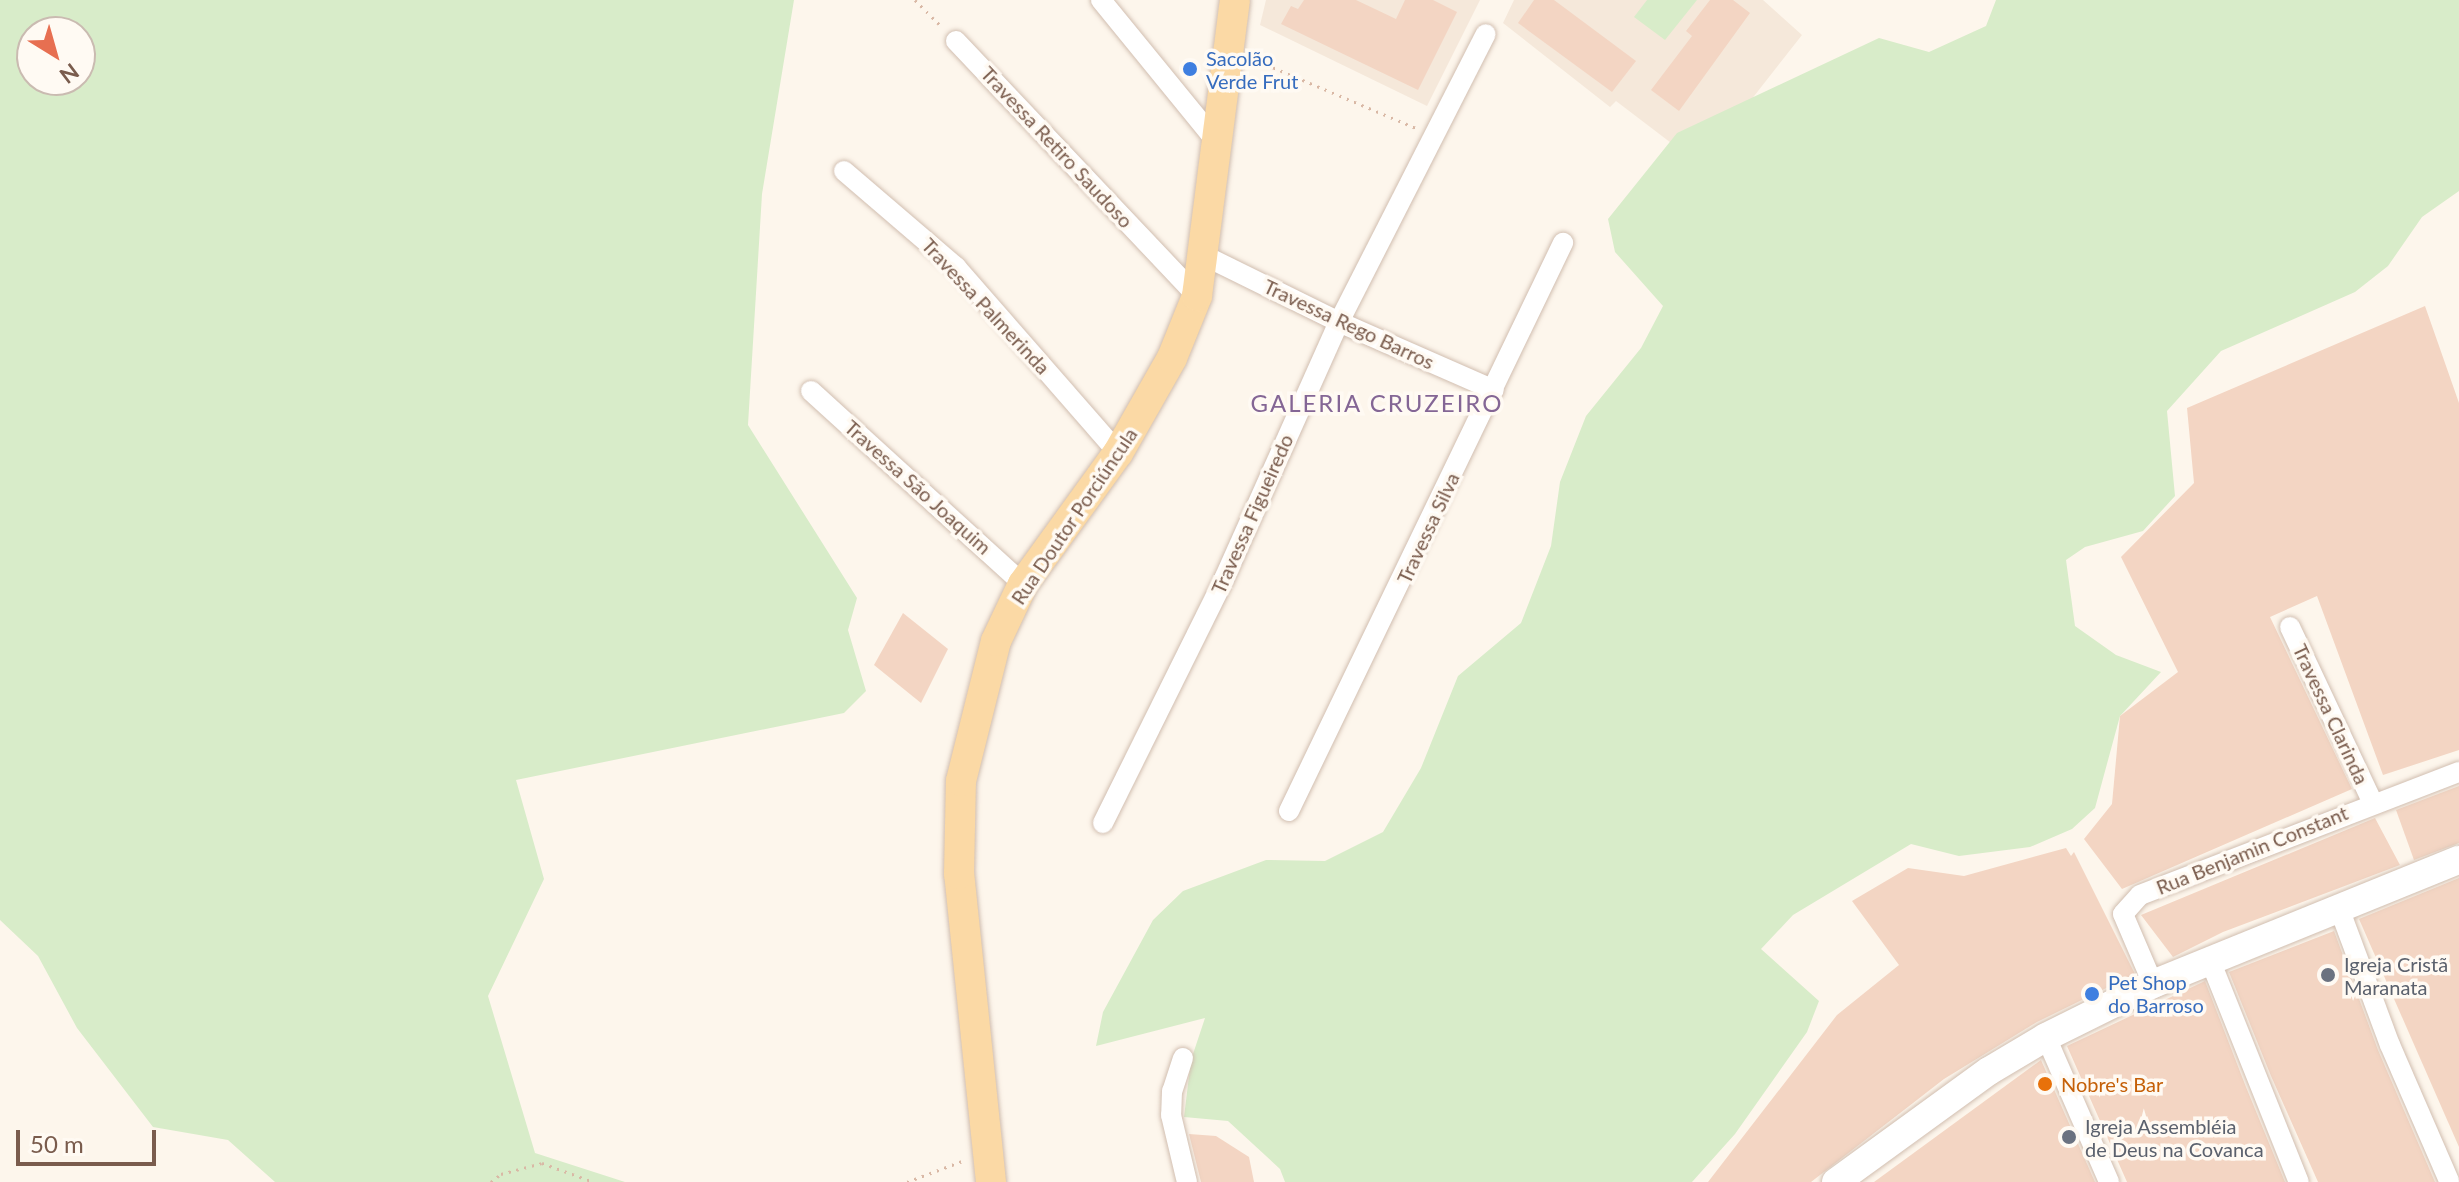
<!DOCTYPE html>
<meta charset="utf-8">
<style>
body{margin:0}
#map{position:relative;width:2459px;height:1182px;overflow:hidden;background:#fdf6ec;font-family:Lato,sans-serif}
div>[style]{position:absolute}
.residential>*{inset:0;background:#f5e8da}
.green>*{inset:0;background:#d8ecc9}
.building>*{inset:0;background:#f3d5c3}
.path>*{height:3px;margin-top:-1.5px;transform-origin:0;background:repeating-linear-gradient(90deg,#d9b8a5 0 2px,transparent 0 8px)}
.roads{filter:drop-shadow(0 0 2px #d1beb0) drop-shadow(0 0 2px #d1beb0)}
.minor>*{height:20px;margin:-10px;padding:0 10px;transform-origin:10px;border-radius:10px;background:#fff}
.secondary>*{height:28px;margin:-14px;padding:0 14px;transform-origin:14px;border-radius:14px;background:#fff}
.primary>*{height:30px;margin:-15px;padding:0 15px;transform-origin:15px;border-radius:15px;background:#fbd9a5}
.dots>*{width:22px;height:22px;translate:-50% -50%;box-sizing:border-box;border:4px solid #fffaf3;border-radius:50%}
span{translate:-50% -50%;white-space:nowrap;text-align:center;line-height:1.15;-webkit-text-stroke:7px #fffaf3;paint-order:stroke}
.shop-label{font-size:20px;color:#366cbe}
.left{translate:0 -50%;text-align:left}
.street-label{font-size:20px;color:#7a5c4d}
.worship-label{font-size:20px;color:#5b616d}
.food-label{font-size:20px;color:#c56008}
.quarter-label{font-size:24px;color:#846695;letter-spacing:2px}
.north{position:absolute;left:16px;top:16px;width:80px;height:80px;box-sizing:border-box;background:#fffaf3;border:2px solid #cabbb1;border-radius:50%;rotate:143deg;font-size:22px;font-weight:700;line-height:32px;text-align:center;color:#7a5c4d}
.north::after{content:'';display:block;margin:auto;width:28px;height:36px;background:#e76f51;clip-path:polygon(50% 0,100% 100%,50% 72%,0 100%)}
.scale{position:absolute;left:16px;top:1130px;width:140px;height:36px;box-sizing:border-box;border:4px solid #7a5c4d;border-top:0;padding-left:10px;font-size:24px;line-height:28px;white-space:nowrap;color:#7a5c4d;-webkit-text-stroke:6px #fffaf3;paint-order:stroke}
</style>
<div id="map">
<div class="residential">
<div style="clip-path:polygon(1266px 0,1480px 0,1427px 106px,1260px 25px)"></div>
<div style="clip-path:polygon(1514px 0,1763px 0,1802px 35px,1700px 165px,1616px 101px,1610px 107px,1503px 23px)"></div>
</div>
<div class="green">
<div style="clip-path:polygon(evenodd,0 0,794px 0,762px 194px,748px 425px,857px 598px,848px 630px,866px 691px,844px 713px,516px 780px,544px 879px,488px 996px,535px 1153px,625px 1182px,275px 1182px,228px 1140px,153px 1127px,77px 1028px,38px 956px,0 920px,0 0,32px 32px,80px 32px,80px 80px,32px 80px,32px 32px)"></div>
<div style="clip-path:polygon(1647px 0,1697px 0,1665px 40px,1634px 17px)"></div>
<div style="clip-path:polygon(1996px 0,2459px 0,2459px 191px,2422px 217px,2388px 266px,2355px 292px,2221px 351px,2167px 411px,2175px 496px,2143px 531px,2085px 547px,2066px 560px,2075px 626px,2116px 655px,2161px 672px,2120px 716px,2095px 808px,2072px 829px,2030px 847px,1959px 856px,1911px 844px,1793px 915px,1761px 949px,1819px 1001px,1807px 1032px,1735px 1134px,1692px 1182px,1285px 1182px,1280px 1169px,1228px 1121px,1184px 1117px,1191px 1060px,1205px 1018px,1096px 1046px,1103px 1012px,1153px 920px,1183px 891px,1266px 860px,1325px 861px,1383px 832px,1421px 768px,1458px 676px,1521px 623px,1551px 546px,1560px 482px,1586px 416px,1641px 348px,1663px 306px,1615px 252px,1608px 219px,1677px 133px,1879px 38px,1929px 52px,1986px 26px)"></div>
</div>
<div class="building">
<div style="clip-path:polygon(1304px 0,1356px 0,1396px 19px,1405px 0,1433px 0,1457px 12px,1418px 90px,1281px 24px,1291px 6px,1298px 9px)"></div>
<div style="clip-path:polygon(1534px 0,1554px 0,1636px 61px,1612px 92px,1518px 23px)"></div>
<div style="clip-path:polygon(1710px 0,1733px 0,1750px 13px,1679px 111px,1651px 90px,1692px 36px,1686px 31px)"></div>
<div style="clip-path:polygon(2425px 306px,2459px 403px,2459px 750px,2383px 775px,2317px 596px,2270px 617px,2352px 789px,2122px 889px,2084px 839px,2112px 804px,2120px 716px,2178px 672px,2121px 557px,2194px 483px,2187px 408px)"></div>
<div style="clip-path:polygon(903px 613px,948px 649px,921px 703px,874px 665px)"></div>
<div style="clip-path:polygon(2459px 786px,2459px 843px,2414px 860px,2396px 810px)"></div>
<div style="clip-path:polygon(2375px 818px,2400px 865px,2223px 932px,2173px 957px,2141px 915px)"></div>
<div style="clip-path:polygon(2066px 848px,2071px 856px,2074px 852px,2135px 974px,2037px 1022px,1944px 1079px,1811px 1182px,1708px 1182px,1837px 1015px,1899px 965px,1852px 901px,1908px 868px,1964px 876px)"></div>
<div style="clip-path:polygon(2459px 878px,2459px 1147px,2359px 919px)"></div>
<div style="clip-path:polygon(2334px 931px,2378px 1050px,2435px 1182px,2318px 1182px,2271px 1076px,2229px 972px)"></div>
<div style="clip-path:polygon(2205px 981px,2246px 1087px,2285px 1182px,2127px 1182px,2067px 1046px)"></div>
<div style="clip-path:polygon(2041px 1060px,2095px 1182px,1874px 1182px)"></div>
<div style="clip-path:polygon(1189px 1134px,1216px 1136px,1249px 1157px,1254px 1182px,1201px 1182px)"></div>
</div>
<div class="path">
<div style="left:915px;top:0;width:38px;rotate:45deg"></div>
<div style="left:1251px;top:58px;width:179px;rotate:23deg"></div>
<div style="left:491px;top:1182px;width:13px;rotate:-39deg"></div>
<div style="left:501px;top:1174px;width:42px;rotate:-15deg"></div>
<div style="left:542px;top:1163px;width:55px;rotate:20.1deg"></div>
<div style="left:907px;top:1182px;width:62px;rotate:-20.8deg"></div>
</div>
<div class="roads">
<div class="minor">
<div style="left:1101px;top:0;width:188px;rotate:50.8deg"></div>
<div style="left:956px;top:41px;width:351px;rotate:46.6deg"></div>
<div style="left:844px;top:171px;width:148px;rotate:40.6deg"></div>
<div style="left:956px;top:267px;width:247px;rotate:48.9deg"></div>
<div style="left:1205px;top:256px;width:149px;rotate:26.2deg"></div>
<div style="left:1339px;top:322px;width:169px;rotate:23.7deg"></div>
<div style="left:811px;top:391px;width:287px;rotate:42.3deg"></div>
<div style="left:2290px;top:627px;width:192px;rotate:64.8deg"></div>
<div style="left:1289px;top:811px;width:631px;rotate:-64.25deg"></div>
<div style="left:1103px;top:823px;width:272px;rotate:-63.6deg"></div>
<div style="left:1224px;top:579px;width:282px;rotate:-65.9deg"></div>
<div style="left:1339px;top:322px;width:323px;rotate:-63deg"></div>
<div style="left:2339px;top:908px;width:146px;rotate:69.6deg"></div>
<div style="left:2390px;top:1045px;width:148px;rotate:66.5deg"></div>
<div style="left:2210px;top:960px;width:239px;rotate:68.2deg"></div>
<div style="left:2153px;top:984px;width:76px;rotate:-113.2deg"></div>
<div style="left:2123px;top:914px;width:25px;rotate:-48deg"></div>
<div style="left:2140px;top:895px;width:342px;rotate:-21.1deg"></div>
<div style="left:2046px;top:1037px;width:158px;rotate:66.5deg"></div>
<div style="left:1183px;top:1058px;width:35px;rotate:108deg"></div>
<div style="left:1172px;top:1091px;width:24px;rotate:92deg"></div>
<div style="left:1171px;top:1115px;width:69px;rotate:76.6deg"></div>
</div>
<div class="secondary">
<div style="left:1836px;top:1182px;width:189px;rotate:-36deg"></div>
<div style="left:1989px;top:1071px;width:66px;rotate:-30.8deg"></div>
<div style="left:2046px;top:1037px;width:119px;rotate:-26.4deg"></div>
<div style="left:2153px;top:984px;width:330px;rotate:-22.1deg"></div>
</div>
<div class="primary">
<div style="left:991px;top:1182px;width:310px;rotate:-95.9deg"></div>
<div style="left:959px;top:874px;width:93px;rotate:-88.8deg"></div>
<div style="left:961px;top:781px;width:144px;rotate:-76deg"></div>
<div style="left:996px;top:641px;width:63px;rotate:-64.7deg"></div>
<div style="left:1023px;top:584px;width:162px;rotate:-54.1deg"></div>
<div style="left:1118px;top:453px;width:109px;rotate:-60.4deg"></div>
<div style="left:1172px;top:358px;width:67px;rotate:-68deg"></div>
<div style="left:1197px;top:296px;width:298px;rotate:-82.7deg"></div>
</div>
</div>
<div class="dots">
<div style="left:1190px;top:69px;background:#3f7fe0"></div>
<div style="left:2328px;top:975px;background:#6b7280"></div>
<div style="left:2092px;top:994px;background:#3f7fe0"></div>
<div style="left:2045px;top:1084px;background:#e8710a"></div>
<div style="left:2069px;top:1137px;background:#6b7280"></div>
</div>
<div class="shop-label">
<span class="left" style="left:1206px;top:70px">Sacolão<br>Verde Frut</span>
<span class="left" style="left:2108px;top:994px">Pet Shop<br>do Barroso</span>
</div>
<div class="street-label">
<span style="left:1057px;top:147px;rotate:47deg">Travessa Retiro Saudoso</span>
<span style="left:986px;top:306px;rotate:47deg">Travessa Palmerinda</span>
<span style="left:1349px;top:324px;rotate:25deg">Travessa Rego Barros</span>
<span style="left:918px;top:487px;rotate:42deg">Travessa São Joaquim</span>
<span style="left:1252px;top:514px;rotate:-66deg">Travessa Figueiredo</span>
<span style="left:1074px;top:516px;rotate:-56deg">Rua Doutor Porciúncula</span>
<span style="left:1428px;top:528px;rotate:-65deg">Travessa Silva</span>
<span style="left:2331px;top:714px;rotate:65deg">Travessa Clarinda</span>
<span style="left:2252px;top:850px;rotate:-22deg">Rua Benjamin Constant</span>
</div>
<div class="worship-label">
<span class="left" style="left:2344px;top:976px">Igreja Cristã<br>Maranata</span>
<span class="left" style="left:2085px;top:1138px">Igreja Assembléia<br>de Deus na Covanca</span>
</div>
<div class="food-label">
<span class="left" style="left:2061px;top:1084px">Nobre's Bar</span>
</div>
<div class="quarter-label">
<span style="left:1377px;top:403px">GALERIA CRUZEIRO</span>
</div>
<div class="north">N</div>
<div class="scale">50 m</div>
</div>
